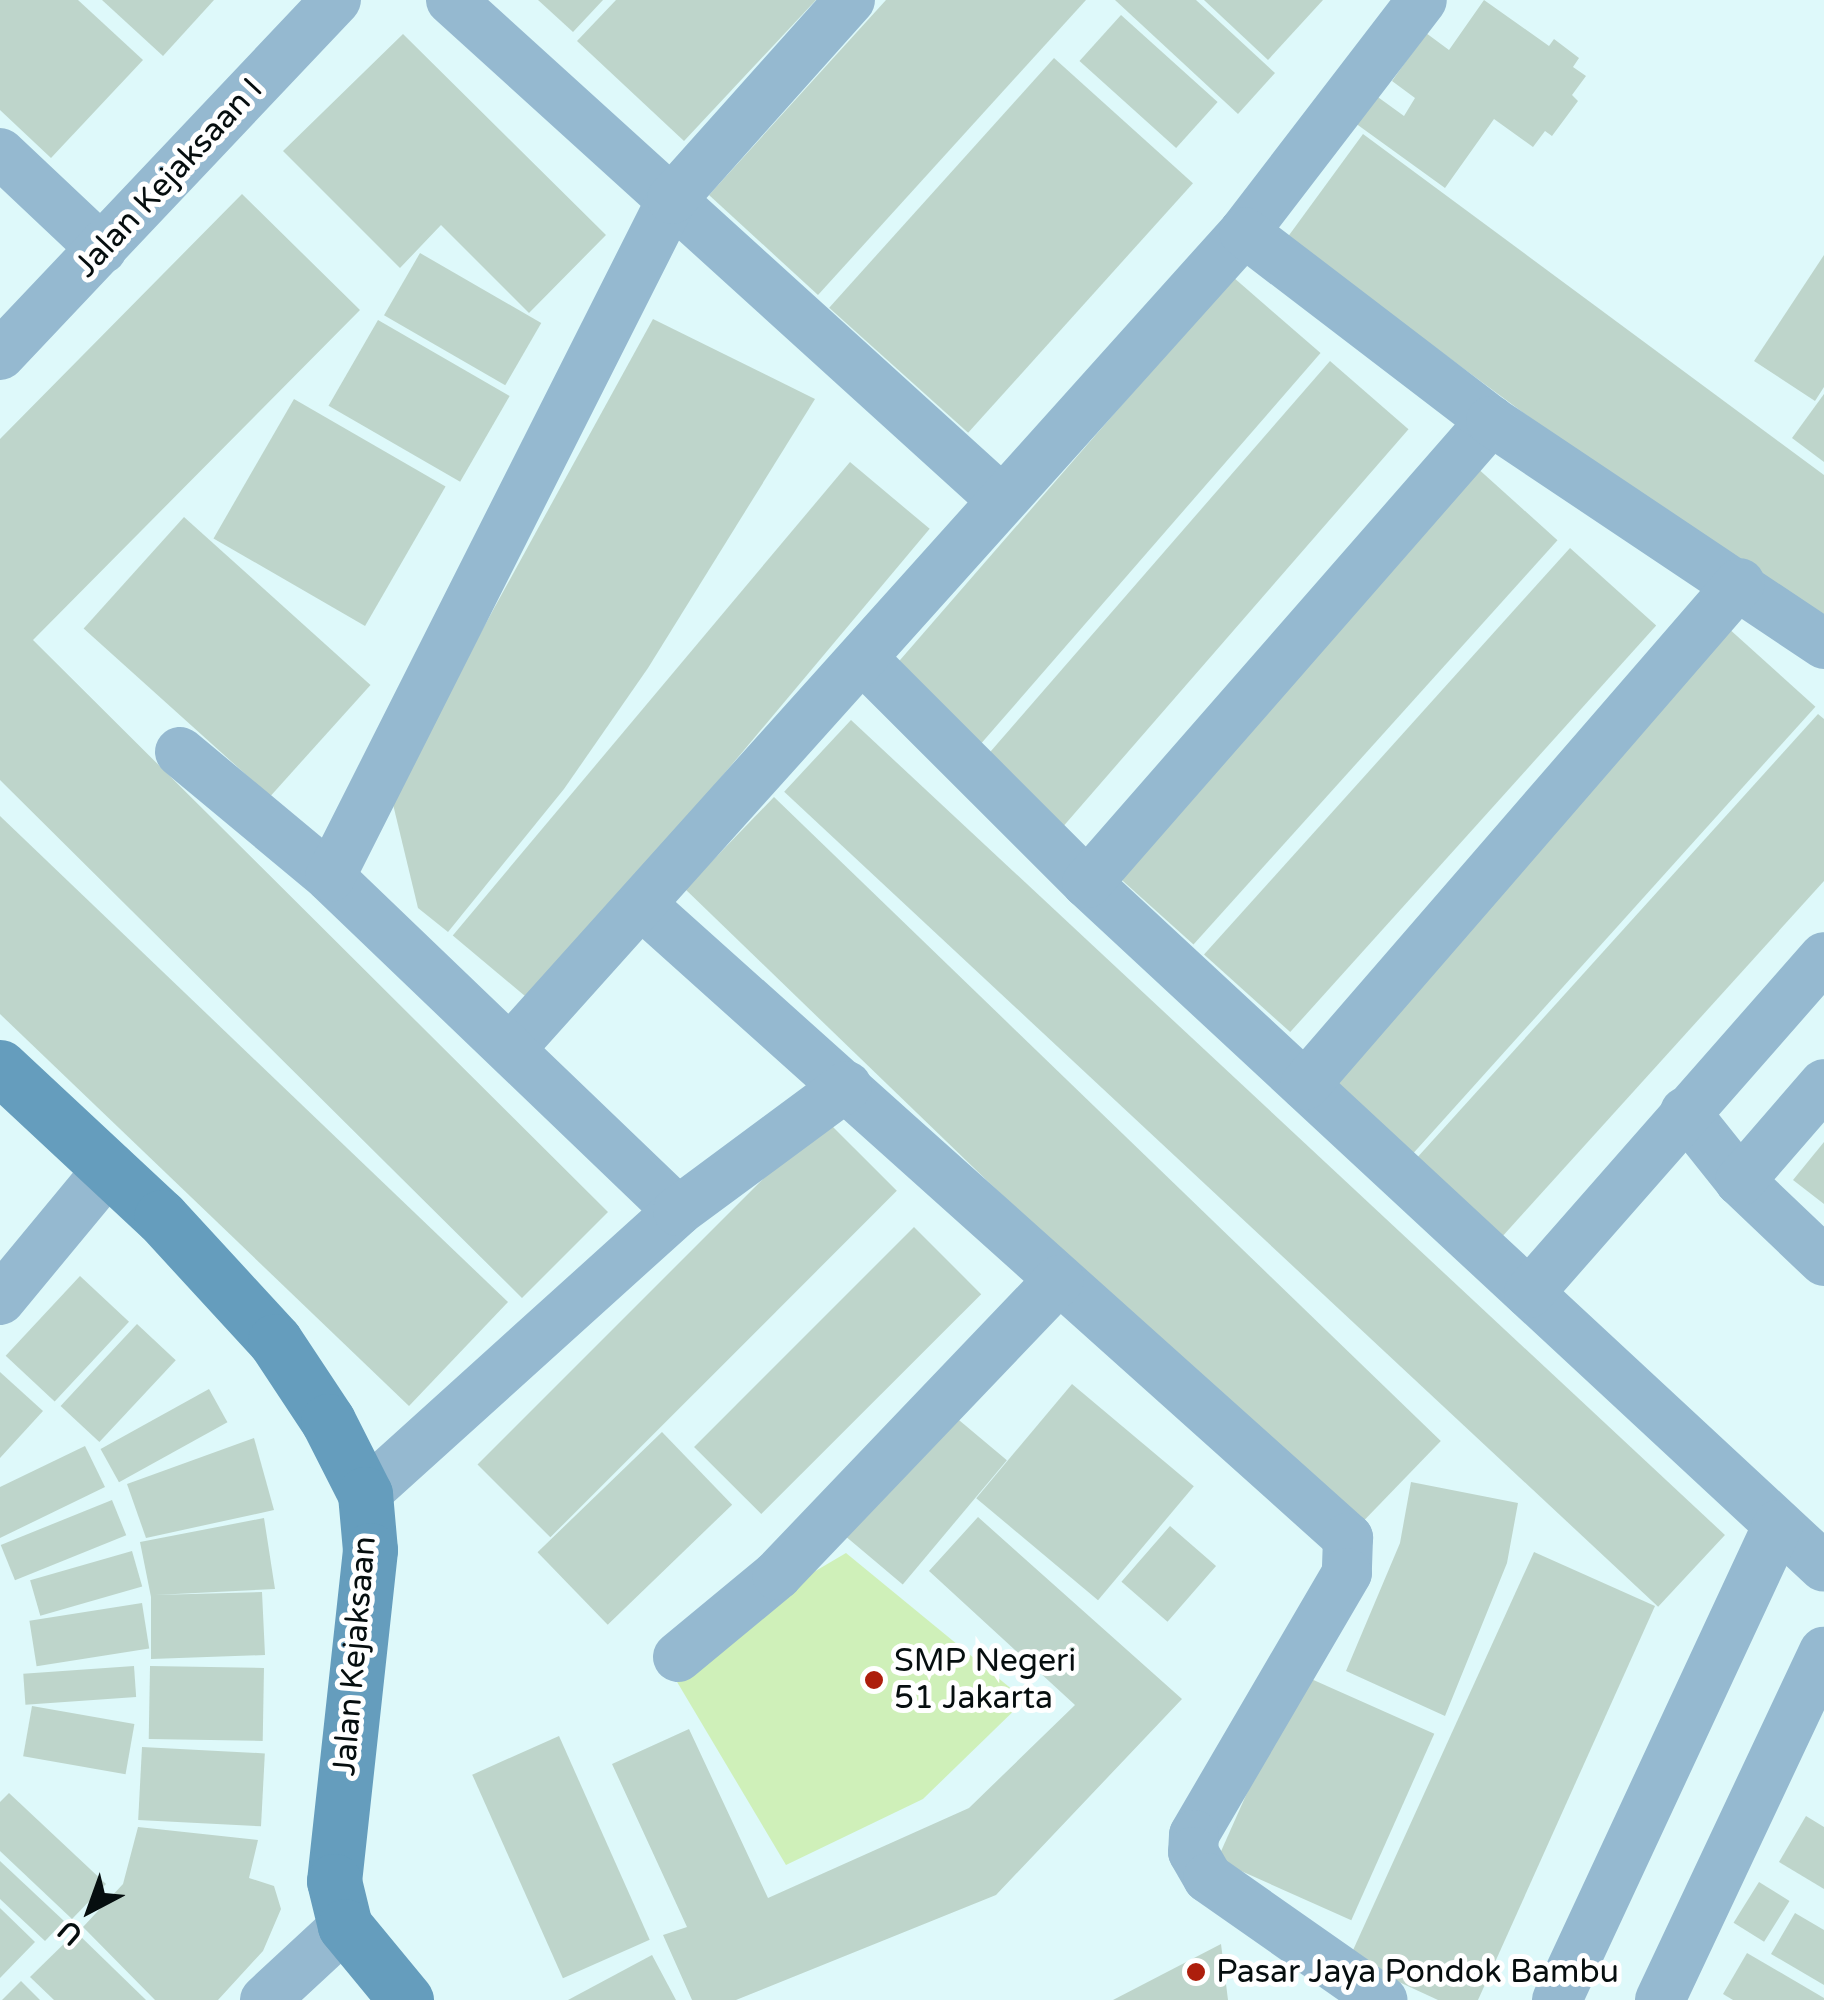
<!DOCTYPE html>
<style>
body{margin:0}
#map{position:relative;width:1824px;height:2000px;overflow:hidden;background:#def9fa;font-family:"Varela Round",sans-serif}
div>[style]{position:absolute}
.green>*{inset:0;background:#cff0b9}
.building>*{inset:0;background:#bed5cb;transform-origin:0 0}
.street>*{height:50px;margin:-25px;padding:0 25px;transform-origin:25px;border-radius:25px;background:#95b9d0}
.secondary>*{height:55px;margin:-27.5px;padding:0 27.5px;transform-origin:27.5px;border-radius:27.5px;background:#659dbd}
.dots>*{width:28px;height:28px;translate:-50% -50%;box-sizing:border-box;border:5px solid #fff;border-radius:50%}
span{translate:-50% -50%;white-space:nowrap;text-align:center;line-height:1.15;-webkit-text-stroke:10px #fff;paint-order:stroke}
.street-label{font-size:32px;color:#060e0f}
.poi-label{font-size:32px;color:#060e0f}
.left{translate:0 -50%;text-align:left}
.north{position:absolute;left:40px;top:1860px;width:100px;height:100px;-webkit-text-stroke:8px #fff;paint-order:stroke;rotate:221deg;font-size:28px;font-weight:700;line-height:40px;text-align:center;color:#060e0f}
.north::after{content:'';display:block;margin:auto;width:35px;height:45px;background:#060e0f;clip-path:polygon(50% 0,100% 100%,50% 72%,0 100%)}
</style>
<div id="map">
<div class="green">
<div style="clip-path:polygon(846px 1553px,1025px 1700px,923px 1799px,786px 1865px,664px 1660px)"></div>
</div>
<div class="building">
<div style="clip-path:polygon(0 0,78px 0,143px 60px,51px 158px,0 110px)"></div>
<div style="clip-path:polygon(102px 0,214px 0,163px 56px)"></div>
<div style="clip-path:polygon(538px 0,603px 0,573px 32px)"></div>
<div style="clip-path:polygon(616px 0,816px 0,684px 141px,577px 41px)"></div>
<div style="clip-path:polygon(886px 0,1086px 0,818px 295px,709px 195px)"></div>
<div style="clip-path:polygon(1115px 0,1196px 0,1275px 73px,1238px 114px)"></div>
<div style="clip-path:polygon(1204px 0,1323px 0,1268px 60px)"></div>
<div style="clip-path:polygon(1484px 0,1549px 46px,1554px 39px,1579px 58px,1573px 67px,1586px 76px,1572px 95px,1578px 101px,1552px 136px,1545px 131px,1533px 147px,1494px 119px,1445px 188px,1344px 115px,1364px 87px,1404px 116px,1415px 98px,1392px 81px,1426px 33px,1449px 50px)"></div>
<div style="left:1121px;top:15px;width:130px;height:62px;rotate:42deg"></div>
<div style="clip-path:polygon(403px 34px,606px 235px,529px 313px,441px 225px,400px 268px,283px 151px)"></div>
<div style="left:1054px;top:58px;width:187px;height:336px;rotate:42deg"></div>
<div style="clip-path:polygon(1363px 134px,1824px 475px,1824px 635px,1287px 238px)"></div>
<div style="clip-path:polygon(242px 194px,360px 310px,33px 640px,608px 1212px,522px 1298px,0 780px,0 439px)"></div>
<div style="left:420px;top:253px;width:140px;height:72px;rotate:30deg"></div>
<div style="clip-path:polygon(1824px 255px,1824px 387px,1815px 401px,1754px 361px)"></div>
<div style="left:1233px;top:277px;width:116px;height:526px;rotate:41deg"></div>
<div style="clip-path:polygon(653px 319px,815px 399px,648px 668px,564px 789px,448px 932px,418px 908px,391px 796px)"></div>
<div style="left:378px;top:320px;width:152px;height:99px;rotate:30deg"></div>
<div style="left:1330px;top:361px;width:104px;height:530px;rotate:41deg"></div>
<div style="clip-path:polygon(1824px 394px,1824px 462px,1792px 438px)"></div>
<div style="left:294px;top:399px;width:175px;height:161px;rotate:30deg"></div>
<div style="left:850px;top:462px;width:104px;height:618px;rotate:40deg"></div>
<div style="left:1475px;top:466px;width:111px;height:544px;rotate:42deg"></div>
<div style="left:184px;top:517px;width:251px;height:150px;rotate:42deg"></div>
<div style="left:1570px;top:548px;width:116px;height:547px;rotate:42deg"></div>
<div style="left:1727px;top:627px;width:119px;height:604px;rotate:42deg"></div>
<div style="clip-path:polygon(1818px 714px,1824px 719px,1824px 881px,1501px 1238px,1415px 1160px)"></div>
<div style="left:851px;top:720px;width:1195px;height:98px;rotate:43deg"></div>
<div style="left:774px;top:797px;width:927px;height:128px;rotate:44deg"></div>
<div style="clip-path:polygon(0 816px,508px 1302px,409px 1406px,0 1014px)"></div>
<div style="left:824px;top:1118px;width:103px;height:490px;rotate:45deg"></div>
<div style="clip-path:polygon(1824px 1142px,1824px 1204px,1793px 1180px)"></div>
<div style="left:914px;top:1227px;width:95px;height:311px;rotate:45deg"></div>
<div style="left:80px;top:1276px;width:67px;height:109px;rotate:43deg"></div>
<div style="left:137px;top:1324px;width:53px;height:112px;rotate:43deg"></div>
<div style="clip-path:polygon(0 1372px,43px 1411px,0 1458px)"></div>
<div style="left:1072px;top:1384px;width:159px;height:149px;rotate:40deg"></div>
<div style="left:209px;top:1389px;width:38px;height:124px;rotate:61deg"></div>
<div style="left:941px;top:1405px;width:86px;height:162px;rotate:40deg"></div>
<div style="left:662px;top:1432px;width:101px;height:173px;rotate:46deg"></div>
<div style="clip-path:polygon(254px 1438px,274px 1510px,146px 1538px,127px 1484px)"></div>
<div style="clip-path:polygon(85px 1446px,105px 1487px,0 1538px,0 1487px)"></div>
<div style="clip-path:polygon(1411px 1482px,1518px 1503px,1507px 1563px,1445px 1716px,1346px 1671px,1400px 1543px)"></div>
<div style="left:112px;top:1500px;width:38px;height:120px;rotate:68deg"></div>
<div style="clip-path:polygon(978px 1517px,1182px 1699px,996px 1895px,736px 2000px,692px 2000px,663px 1935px,687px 1927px,612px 1764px,689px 1729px,768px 1898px,969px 1808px,1075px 1705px,929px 1571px)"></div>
<div style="clip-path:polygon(264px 1518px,275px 1589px,155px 1595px,262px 1592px,265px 1655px,151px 1659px,151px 1597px,140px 1542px)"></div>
<div style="left:1170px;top:1526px;width:61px;height:74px;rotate:41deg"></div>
<div style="left:132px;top:1551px;width:37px;height:106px;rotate:74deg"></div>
<div style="clip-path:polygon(1534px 1552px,1655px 1606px,1478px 2000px,1438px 2000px,1349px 1959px)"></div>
<div style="left:142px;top:1603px;width:46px;height:114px;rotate:81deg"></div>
<div style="left:134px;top:1666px;width:31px;height:111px;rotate:86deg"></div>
<div style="left:150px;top:1666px;width:114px;height:73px;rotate:1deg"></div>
<div style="left:1300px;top:1674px;width:147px;height:204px;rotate:24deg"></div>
<div style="left:32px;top:1706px;width:104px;height:51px;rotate:10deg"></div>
<div style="left:559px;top:1736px;width:223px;height:95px;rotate:66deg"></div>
<div style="left:142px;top:1747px;width:123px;height:73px;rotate:3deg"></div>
<div style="clip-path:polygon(9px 1793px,106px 1884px,72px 1919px,0 1851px,0 1802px)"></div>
<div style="clip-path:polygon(1806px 1816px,1824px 1827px,1824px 1889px,1779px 1862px)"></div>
<div style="clip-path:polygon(138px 1827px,258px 1840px,249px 1878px,274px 1886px,281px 1909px,263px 1951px,218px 2000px,155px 2000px,83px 1927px,123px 1884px)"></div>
<div style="clip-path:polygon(0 1861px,64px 1921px,45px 1941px,0 1899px)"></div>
<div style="left:1759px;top:1882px;width:36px;height:48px;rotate:32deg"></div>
<div style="clip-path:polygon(0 1908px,35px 1942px,0 1978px)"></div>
<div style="clip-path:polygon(1795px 1913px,1824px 1930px,1824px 1985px,1771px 1954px)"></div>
<div style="clip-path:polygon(76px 1932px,146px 2000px,54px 2000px,30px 1977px)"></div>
<div style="clip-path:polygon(1221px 1944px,1228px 2000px,1113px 2000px)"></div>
<div style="clip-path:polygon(1747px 1953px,1824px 1998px,1824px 2000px,1733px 2000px,1723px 1994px)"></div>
<div style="clip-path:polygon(652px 1955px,676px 2000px,568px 2000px)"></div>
<div style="clip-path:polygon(21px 1981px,40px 2000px,2px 2000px)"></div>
</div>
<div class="street">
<div style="left:451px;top:0;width:744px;rotate:42.22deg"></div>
<div style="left:0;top:153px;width:140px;rotate:43.3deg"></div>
<div style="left:1244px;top:232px;width:292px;rotate:-52.5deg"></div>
<div style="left:0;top:355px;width:489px;rotate:-46.6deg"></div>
<div style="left:863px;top:659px;width:317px;rotate:45deg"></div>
<div style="left:1087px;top:883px;width:1005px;rotate:42.86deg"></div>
<div style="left:180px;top:752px;width:195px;rotate:39.8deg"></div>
<div style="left:1087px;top:883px;width:614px;rotate:-48.83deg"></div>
<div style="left:643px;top:906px;width:947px;rotate:41.87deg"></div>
<div style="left:1348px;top:1538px;width:35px;rotate:92deg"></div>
<div style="left:1347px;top:1573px;width:303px;rotate:120.3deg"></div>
<div style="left:1194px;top:1835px;width:17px;rotate:93deg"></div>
<div style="left:1193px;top:1852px;width:30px;rotate:60deg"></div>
<div style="left:1208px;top:1878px;width:213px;rotate:35deg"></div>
<div style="left:512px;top:1047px;width:1095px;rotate:-48.07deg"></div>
<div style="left:1244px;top:232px;width:311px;rotate:37.4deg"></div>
<div style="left:1491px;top:421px;width:401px;rotate:33.8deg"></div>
<div style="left:1305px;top:1085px;width:664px;rotate:-49.09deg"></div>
<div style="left:1685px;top:1112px;width:88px;rotate:51.4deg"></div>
<div style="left:1740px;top:1181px;width:116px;rotate:43.6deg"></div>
<div style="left:1740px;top:1181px;width:128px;rotate:-49.1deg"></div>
<div style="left:678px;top:1211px;width:482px;rotate:-136.2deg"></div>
<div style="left:330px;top:877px;width:759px;rotate:-63.23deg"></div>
<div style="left:672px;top:199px;width:267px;rotate:-48.2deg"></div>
<div style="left:1529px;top:1293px;width:447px;rotate:-48.7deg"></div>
<div style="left:0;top:1300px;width:173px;rotate:-50.4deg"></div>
<div style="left:365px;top:1494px;width:422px;rotate:-42.1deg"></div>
<div style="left:678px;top:1211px;width:210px;rotate:-36.5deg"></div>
<div style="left:678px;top:1657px;width:129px;rotate:-39.6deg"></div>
<div style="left:777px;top:1575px;width:408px;rotate:-46.3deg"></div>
<div style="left:265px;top:2000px;width:109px;rotate:-42.8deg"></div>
<div style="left:1557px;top:2000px;width:524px;rotate:-65.05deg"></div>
<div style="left:1660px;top:2000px;width:385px;rotate:-64.8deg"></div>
</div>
<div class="secondary">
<div style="left:0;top:1067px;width:220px;rotate:43deg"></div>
<div style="left:161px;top:1217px;width:168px;rotate:47.4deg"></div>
<div style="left:275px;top:1341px;width:96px;rotate:56.5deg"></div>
<div style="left:328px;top:1421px;width:82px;rotate:63.1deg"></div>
<div style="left:365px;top:1494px;width:56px;rotate:84.9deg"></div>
<div style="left:370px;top:1550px;width:333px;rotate:96.2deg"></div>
<div style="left:334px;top:1881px;width:46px;rotate:76.3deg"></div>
<div style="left:345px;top:1926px;width:96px;rotate:50.5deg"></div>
</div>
<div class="dots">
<div style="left:874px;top:1680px;background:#ad1e0c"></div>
<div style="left:1196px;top:1972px;background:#ad1e0c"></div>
</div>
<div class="street-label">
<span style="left:169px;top:178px;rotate:-47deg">Jalan Kejaksaan I</span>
<span style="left:355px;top:1656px;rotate:-85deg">Jalan Kejaksaan</span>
</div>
<div class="poi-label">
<span class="left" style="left:894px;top:1680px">SMP Negeri<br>51 Jakarta</span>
<span class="left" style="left:1216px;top:1972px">Pasar Jaya Pondok Bambu</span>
</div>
<div class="north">U</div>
</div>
